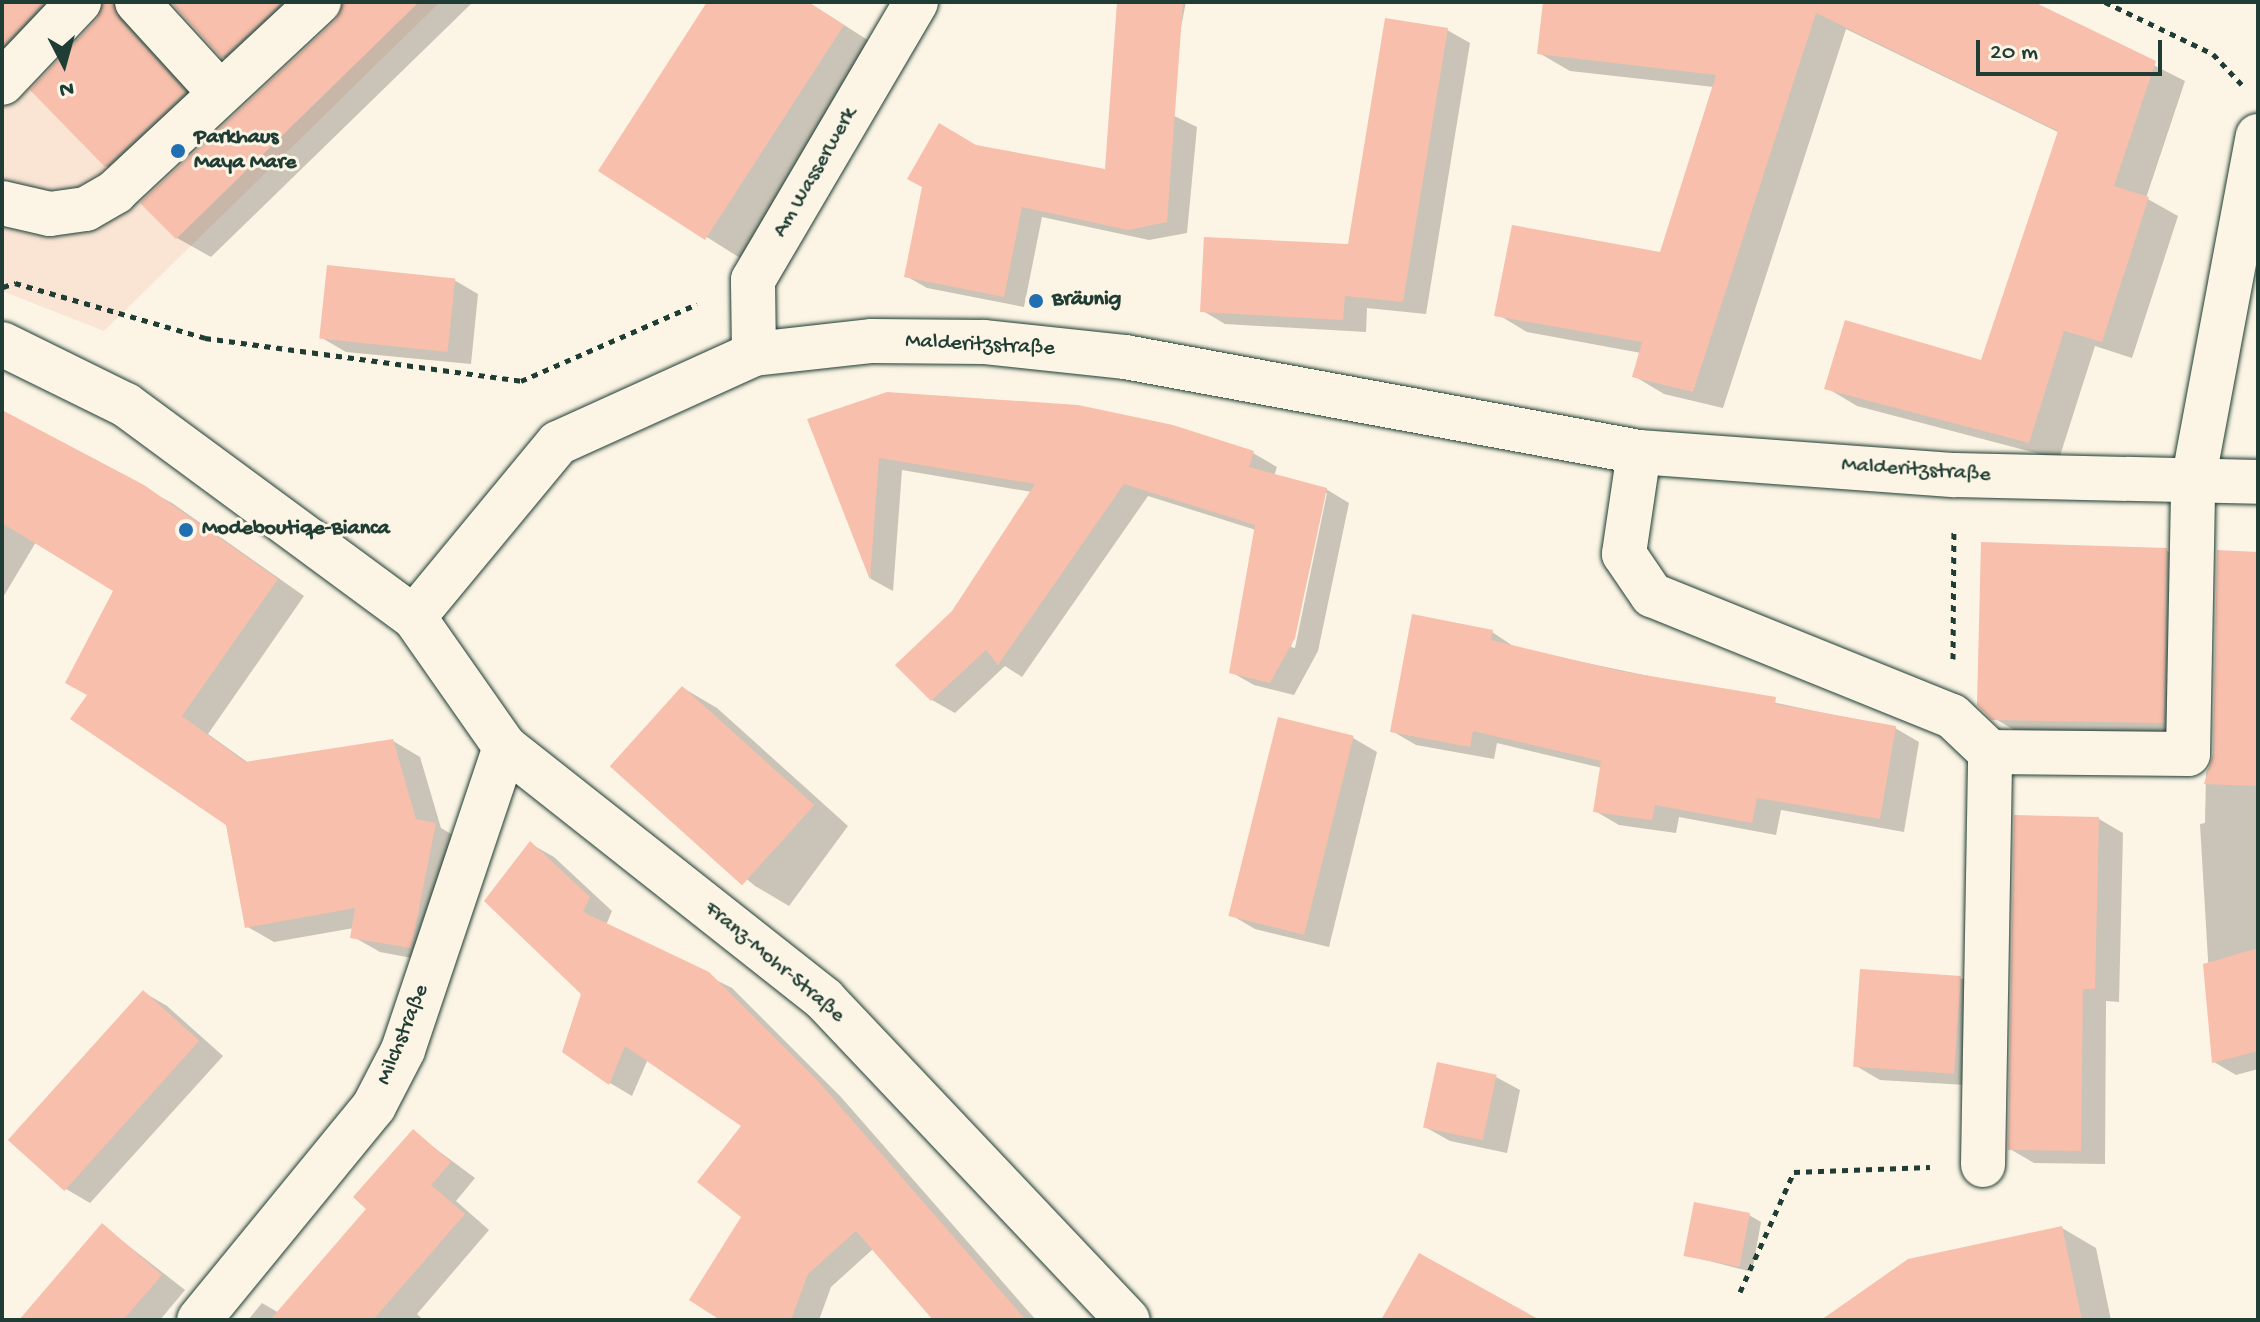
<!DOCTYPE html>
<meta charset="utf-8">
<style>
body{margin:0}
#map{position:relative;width:2260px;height:1322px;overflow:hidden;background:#fcf5e5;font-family:"Gochi Hand",sans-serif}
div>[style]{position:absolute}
.built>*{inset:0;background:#fae5d4}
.shadow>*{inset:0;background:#0003}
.building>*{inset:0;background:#f7bfac;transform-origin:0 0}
.path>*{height:5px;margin-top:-2.5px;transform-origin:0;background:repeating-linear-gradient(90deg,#1f3d34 0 6px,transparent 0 12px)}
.roads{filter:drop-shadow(0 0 2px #1f3d34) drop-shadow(0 0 2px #1f3d34)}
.minor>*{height:44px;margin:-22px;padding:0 22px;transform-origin:22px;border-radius:22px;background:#fcf5e5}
.dots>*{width:22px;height:22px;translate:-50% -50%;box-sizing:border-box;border:4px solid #fcf5e5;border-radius:50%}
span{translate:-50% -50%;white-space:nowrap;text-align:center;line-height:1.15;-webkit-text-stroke:6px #fcf5e5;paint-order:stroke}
.poi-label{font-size:22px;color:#1f3d34;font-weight:700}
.left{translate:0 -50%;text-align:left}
.street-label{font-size:22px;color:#1f3d34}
.frame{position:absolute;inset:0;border:4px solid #1f3d34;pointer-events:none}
.north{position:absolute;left:24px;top:24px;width:80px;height:80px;-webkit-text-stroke:6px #fcf5e5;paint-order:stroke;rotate:174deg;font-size:22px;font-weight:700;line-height:32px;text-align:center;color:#1f3d34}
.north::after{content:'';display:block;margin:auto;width:28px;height:36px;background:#1f3d34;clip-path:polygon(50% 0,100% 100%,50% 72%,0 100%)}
.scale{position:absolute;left:1976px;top:40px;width:186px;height:36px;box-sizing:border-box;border:4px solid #1f3d34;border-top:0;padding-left:10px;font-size:24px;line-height:28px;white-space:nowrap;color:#1f3d34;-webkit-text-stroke:6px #fcf5e5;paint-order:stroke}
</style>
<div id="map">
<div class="built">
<div style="clip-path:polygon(2px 2px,440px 2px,104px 331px,2px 291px)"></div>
</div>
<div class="shadow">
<div style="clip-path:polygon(2px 2px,100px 2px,2px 56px)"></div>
<div style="clip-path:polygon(104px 2px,155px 2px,218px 113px,140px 185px,106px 166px,99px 20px)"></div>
<div style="clip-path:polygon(173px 2px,337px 2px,257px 76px,223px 57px)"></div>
<div style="clip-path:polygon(344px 2px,473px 2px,211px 257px,177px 238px,338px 21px)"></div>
<div style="clip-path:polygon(709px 2px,808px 2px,877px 46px,740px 258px,601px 170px)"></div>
<div style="clip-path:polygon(1119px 2px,1186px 2px,1164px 111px,1197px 127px,1187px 233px,1149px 240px,1042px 217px,1024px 307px,927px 288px,906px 276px,975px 147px,1107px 171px)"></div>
<div style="clip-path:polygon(1545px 2px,2029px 2px,2185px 81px,2146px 198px,2178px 216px,2132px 358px,2095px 346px,2059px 459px,1857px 406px,1827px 388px,1982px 363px,2060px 133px,1846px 29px,1723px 408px,1664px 394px,1634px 376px,1641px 353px,1527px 332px,1497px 314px,1661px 254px,1714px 87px,1570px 71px,1539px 53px)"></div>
<div style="clip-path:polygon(1447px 30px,1470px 43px,1426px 314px,1367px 308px,1366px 332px,1225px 324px,1203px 311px,1350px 246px)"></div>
<div style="clip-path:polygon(454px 280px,478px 294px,471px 364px,346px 352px,322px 338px)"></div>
<div style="clip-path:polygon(2px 413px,172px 503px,304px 596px,208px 734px,250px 764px,393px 741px,420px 757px,441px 828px,463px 841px,438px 963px,380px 952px,352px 936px,354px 928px,274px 942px,246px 926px,227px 824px,90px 695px,116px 591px,36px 542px,2px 599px)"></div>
<div style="clip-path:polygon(evenodd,809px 420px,1172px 427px,1253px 453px,1277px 467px,1274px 476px,1326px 489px,1349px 503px,1318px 651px,1294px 695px,1254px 685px,1231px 672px,1256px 530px,1148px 496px,1022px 677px,1005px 666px,955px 713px,932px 700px,953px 613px,1032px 492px,902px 470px,893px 591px,871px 579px,809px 420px,1323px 493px,1327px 493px,1295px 648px,1291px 647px,1323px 493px)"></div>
<div style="clip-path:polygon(2166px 550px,2190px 564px,2187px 736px,2019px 733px,1994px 718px)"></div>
<div style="clip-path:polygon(2258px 554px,2258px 1069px,2236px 1075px,2214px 1062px,2200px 824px,2205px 823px,2206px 773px,2215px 755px)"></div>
<div style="clip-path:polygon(1492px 632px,1516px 648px,1895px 728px,1919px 742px,1904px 832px,1781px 810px,1776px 835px,1679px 817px,1676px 833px,1619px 825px,1595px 811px,1602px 768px,1497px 743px,1494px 759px,1416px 745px,1392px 731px)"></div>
<div style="clip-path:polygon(683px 688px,717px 708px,848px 826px,789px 906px,755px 886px,613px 766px)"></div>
<div style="clip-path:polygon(1353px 738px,1377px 752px,1329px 947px,1255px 929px,1231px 915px)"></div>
<div style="clip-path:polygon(2099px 819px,2123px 833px,2119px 1002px,2106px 1001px,2105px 1164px,2034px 1163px,2010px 1149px)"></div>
<div style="clip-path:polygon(531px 844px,554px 857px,612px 911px,606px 925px,732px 988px,841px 1097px,1036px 1320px,936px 1320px,874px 1248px,831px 1287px,819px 1320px,724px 1320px,744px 1217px,744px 1126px,648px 1059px,632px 1096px,610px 1083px)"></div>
<div style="clip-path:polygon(1961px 978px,1985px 991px,1983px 1086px,1880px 1080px,1856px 1066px)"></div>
<div style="clip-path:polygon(143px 992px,167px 1006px,223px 1056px,90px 1203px,66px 1189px)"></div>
<div style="clip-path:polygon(1496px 1077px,1520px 1090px,1507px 1153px,1450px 1141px,1425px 1127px)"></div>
<div style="clip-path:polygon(413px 1132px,475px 1178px,456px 1201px,489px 1230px,417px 1314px,423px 1320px,248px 1320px,262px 1303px,279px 1313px,369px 1209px)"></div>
<div style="clip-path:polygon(1749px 1215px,1761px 1222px,1752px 1272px,1686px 1255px)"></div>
<div style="clip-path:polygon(103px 1226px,185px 1290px,160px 1320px,22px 1320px)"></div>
<div style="clip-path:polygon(2062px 1228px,2096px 1248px,2111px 1320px,1825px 1320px)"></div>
</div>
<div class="building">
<div style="clip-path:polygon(2px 2px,44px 2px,2px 47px)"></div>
<div style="clip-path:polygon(103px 2px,113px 2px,119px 19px,185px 92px,105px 167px,30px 90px,97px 19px)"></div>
<div style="clip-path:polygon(171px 2px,282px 2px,222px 58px)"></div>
<div style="clip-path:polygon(343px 2px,419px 2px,176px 239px,140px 203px,336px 20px)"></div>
<div style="clip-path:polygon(707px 2px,808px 2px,844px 25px,705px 240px,598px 171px)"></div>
<div style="clip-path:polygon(1117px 2px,1183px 2px,1167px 222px,1128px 230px,1022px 207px,1004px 297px,904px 277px,922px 187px,907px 179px,939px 123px,976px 145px,1105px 169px)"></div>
<div style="clip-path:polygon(1543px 2px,2034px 2px,2156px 61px,2114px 186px,2149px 197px,2102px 342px,2064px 331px,2029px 443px,1824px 389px,1845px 320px,1981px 360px,2058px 131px,1816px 13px,1693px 392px,1632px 377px,1642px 342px,1494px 316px,1512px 225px,1660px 252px,1716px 75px,1537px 54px)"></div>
<div style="clip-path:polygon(1385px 18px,1448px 28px,1403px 302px,1345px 296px,1343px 320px,1200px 312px,1204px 237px,1348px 244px)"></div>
<div style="left:327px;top:265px;width:129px;height:74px;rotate:6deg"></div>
<div style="clip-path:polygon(887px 392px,1078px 405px,1173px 425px,1254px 451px,1249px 467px,1327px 488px,1295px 638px,1270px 683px,1229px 673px,1255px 525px,1124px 484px,998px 665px,986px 650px,931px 701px,895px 665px,952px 611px,1035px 484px,879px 458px,870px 580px,807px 419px)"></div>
<div style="clip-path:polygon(2px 410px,144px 485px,278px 579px,182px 716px,245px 762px,393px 739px,416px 819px,436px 823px,411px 948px,350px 938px,355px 908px,245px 928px,226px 825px,70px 719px,87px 695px,65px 683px,113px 591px,2px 523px)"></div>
<div style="clip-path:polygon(1981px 542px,2167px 548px,2164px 723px,1992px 720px,1977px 705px)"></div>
<div style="clip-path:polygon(2217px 550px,2258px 552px,2258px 786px,2204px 784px,2213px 754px)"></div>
<div style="clip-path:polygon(1412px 614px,1493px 630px,1491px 640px,1620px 671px,1776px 697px,1775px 704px,1896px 726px,1880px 819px,1757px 798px,1752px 823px,1655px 805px,1652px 820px,1593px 812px,1601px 761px,1473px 731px,1470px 747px,1390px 732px)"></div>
<div style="left:682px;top:686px;width:178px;height:108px;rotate:42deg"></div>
<div style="left:1278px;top:717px;width:78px;height:205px;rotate:14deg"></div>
<div style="clip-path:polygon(2014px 815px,2099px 817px,2095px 989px,2083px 989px,2081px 1151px,2008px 1150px)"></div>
<div style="clip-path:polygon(530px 841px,590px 897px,583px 912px,709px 972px,818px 1081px,1026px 1320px,933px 1320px,856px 1231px,808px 1274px,791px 1320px,720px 1320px,689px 1300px,741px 1217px,697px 1182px,741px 1126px,625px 1046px,609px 1085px,562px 1052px,581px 994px,484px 901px)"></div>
<div style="clip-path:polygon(2258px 948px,2258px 1051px,2212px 1063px,2203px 964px)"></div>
<div style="left:1860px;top:969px;width:101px;height:98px;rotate:4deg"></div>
<div style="left:143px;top:990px;width:76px;height:202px;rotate:42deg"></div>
<div style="left:1437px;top:1062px;width:61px;height:67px;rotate:12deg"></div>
<div style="clip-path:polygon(413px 1129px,451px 1162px,431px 1185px,465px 1214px,373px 1320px,270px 1320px,366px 1209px,353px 1197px)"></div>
<div style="left:1694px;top:1202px;width:57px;height:55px;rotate:11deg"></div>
<div style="clip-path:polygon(102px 1223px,162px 1275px,123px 1320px,19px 1320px)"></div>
<div style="clip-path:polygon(2062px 1226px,2082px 1320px,1821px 1320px,1908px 1259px)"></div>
<div style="clip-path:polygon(1419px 1253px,1540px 1320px,1381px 1320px)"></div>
</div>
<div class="path">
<div style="left:2105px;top:2px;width:120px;rotate:25.7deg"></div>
<div style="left:2213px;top:54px;width:44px;rotate:46.8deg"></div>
<div style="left:3px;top:287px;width:13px;rotate:-18deg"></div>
<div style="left:15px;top:283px;width:198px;rotate:16.1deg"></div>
<div style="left:205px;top:338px;width:319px;rotate:7.7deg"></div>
<div style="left:521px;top:381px;width:192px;rotate:-23.6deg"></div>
<div style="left:1953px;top:659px;width:130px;rotate:-89.6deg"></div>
<div style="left:1740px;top:1292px;width:132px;rotate:-65.8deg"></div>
<div style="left:1794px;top:1172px;width:136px;rotate:-2.1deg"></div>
</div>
<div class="roads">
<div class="minor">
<div style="left:137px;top:2px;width:123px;rotate:47.6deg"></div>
<div style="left:2px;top:83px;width:112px;rotate:-46.5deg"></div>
<div style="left:2px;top:203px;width:49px;rotate:12.9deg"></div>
<div style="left:50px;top:214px;width:36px;rotate:-8deg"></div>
<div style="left:86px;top:209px;width:34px;rotate:-30deg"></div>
<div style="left:115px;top:192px;width:279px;rotate:-43deg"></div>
<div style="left:2px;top:344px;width:138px;rotate:26.2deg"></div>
<div style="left:126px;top:405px;width:358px;rotate:36.4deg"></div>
<div style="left:414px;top:617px;width:159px;rotate:55deg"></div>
<div style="left:505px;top:747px;width:407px;rotate:38.3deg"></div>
<div style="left:824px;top:999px;width:442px;rotate:46.6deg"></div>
<div style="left:754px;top:354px;width:74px;rotate:-90.8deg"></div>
<div style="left:753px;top:280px;width:322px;rotate:-59.6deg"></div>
<div style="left:1639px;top:452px;width:103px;rotate:98.4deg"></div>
<div style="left:1624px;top:554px;width:50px;rotate:55.7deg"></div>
<div style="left:1652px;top:595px;width:323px;rotate:22deg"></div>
<div style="left:1952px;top:716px;width:52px;rotate:43.5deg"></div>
<div style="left:1990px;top:752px;width:198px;rotate:0.6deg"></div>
<div style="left:2188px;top:754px;width:272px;rotate:-88.9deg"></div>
<div style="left:2193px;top:482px;width:352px;rotate:-79.4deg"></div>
<div style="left:414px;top:617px;width:226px;rotate:-50.4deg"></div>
<div style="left:558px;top:443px;width:215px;rotate:-24.4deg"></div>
<div style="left:754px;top:354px;width:119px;rotate:-6.3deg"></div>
<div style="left:872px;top:341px;width:112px;rotate:0.5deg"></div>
<div style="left:984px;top:342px;width:142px;rotate:6.1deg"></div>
<div style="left:1125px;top:357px;width:523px;rotate:10.47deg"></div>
<div style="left:1639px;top:452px;width:317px;rotate:4.2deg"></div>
<div style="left:1955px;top:475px;width:303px;rotate:1.3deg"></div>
<div style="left:1983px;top:1165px;width:413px;rotate:-89deg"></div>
<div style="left:199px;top:1320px;width:276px;rotate:-50.7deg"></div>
<div style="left:374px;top:1106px;width:63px;rotate:-62.6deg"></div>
<div style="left:403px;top:1050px;width:320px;rotate:-71.4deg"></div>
</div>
</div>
<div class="dots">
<div style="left:178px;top:151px;background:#1f6fb2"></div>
<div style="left:1036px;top:301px;background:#1f6fb2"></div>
<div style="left:186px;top:530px;background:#1f6fb2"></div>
</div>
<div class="poi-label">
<span class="left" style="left:194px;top:151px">Parkhaus<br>Maya Mare</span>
<span class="left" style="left:1052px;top:301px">Bräunig</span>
<span class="left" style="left:202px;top:530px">Modeboutiqe-Bianca</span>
</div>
<div class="street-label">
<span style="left:816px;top:173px;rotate:-60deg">Am Wasserwerk</span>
<span style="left:980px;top:346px;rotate:3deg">Malderitzstraße</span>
<span style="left:1916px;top:471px;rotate:4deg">Malderitzstraße</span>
<span style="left:774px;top:963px;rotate:40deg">Franz-Mohr-Straße</span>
<span style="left:404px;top:1035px;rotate:-68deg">Milchstraße</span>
</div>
<div class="frame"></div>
<div class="north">N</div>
<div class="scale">20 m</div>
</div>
